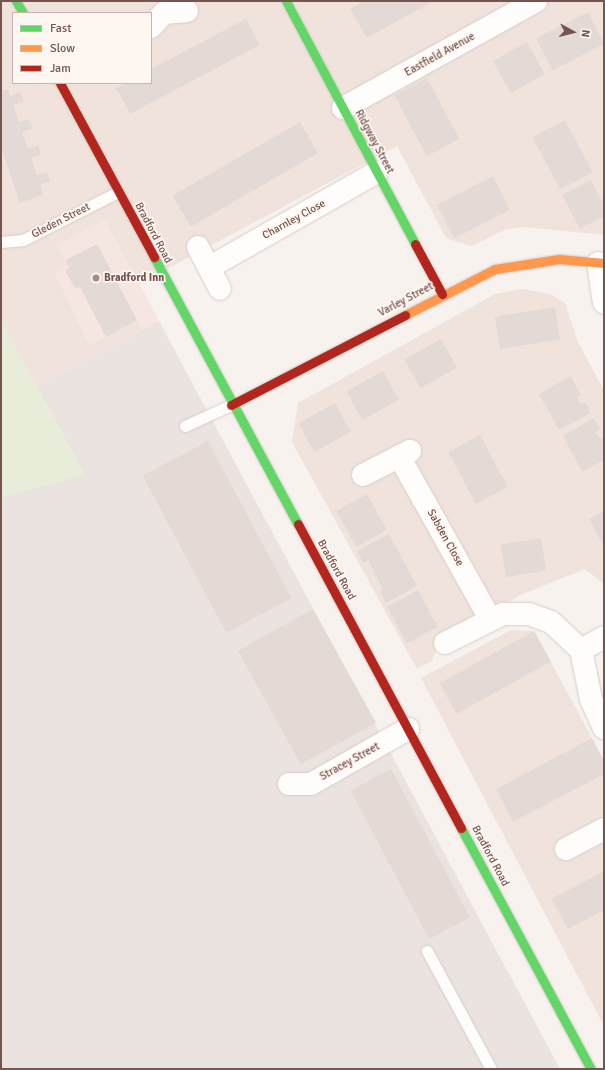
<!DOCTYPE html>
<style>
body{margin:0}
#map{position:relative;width:605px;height:1070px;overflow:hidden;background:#f7f2ee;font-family:Signika,sans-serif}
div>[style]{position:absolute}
.residential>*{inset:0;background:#f0e3dc}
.commercial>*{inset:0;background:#f6e6e2}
.industrial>*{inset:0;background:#ebe3e0}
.green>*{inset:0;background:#e8edd9}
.building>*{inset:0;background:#e4dad5;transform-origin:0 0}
.roads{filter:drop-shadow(0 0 1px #d6cdca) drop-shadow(0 0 1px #d6cdca)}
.lane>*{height:11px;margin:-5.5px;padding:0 5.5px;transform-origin:5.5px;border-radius:5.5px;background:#fefdfc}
.street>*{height:22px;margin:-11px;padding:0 11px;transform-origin:11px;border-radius:11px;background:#fefdfc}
.fast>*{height:9px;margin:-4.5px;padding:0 4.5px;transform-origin:4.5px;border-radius:4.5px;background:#63d668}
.slow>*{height:9px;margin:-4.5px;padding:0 4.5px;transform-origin:4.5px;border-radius:4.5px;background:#ff974d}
.jam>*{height:9px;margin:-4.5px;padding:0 4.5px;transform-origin:4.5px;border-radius:4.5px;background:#b3261e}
.dots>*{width:11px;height:11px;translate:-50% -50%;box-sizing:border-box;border:2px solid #fef6f0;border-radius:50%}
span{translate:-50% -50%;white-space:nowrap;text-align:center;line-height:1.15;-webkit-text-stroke:3.5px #fef6f0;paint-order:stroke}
.street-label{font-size:11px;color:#75554e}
.poi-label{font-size:11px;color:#75554e;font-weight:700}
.left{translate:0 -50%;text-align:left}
.frame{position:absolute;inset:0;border:2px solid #75554e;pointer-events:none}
.legend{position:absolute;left:12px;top:12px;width:140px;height:72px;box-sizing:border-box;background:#fef6f0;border:1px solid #c7b6af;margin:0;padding:5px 7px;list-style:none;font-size:12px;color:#75554e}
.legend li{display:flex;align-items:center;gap:8px;height:20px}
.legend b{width:20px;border:1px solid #c7b6af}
.north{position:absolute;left:553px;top:12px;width:40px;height:40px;-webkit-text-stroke:3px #fef6f0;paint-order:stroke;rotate:97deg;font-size:11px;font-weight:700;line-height:16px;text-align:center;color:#75554e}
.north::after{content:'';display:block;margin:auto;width:14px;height:18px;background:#75554e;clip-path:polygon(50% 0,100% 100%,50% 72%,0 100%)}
</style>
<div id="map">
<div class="residential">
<div style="clip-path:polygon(evenodd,1px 1px,604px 1px,604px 235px,525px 227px,507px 229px,471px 246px,446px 238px,397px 146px,139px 284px,159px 321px,37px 387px,1px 321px,1px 1px,13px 13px,151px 13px,151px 83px,13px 83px,13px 13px)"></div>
<div style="clip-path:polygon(523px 289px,550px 294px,565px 303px,578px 342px,604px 391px,604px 584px,585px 569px,523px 594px,441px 636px,432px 661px,417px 669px,292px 442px,298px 403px,495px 294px)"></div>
<div style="clip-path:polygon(511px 630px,534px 631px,604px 760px,604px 1026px,421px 678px)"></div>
</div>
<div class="commercial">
<div style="clip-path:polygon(105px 220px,159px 321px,142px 330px,137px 320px,89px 345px,54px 272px,68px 265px,57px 245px)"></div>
</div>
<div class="industrial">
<div style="clip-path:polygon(159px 321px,560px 1069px,1px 1069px,1px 497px,84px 474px,37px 387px)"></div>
</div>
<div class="green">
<div style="clip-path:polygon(1px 321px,85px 474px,1px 497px)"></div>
</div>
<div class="building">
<div style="clip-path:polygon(364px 1px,434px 1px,367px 38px,350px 9px)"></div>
<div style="left:588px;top:12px;width:36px;height:58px;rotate:63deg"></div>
<div style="clip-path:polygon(246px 19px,260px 45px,130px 114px,116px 88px,126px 83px,151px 83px,151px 69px)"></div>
<div style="left:527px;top:42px;width:37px;height:39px;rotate:61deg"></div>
<div style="left:427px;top:78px;width:69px;height:37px;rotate:62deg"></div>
<div style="clip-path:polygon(8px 89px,10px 96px,20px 92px,24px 102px,13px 105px,19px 122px,29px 119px,33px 128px,22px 132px,28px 149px,38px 145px,41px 155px,31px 158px,37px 175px,47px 172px,50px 181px,40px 185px,43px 195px,20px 203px,1px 147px,1px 91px)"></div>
<div style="left:565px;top:120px;width:59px;height:37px;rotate:62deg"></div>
<div style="left:300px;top:122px;width:36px;height:147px;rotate:60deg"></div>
<div style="left:493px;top:176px;width:38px;height:63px;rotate:63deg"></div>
<div style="clip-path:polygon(591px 180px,604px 205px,604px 216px,580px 229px,562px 195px)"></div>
<div style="clip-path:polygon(97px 244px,137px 320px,106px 337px,80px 287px,75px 289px,65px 270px,69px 268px,66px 260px)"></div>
<div style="left:555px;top:307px;width:33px;height:61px;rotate:81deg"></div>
<div style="left:441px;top:339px;width:33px;height:42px;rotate:61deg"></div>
<div style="left:383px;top:371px;width:33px;height:42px;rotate:61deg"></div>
<div style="clip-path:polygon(571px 376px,581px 395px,577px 397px,580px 404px,585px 402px,591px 413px,559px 430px,539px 394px)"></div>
<div style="left:335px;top:403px;width:33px;height:42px;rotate:61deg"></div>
<div style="clip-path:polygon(594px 418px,600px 429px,596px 432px,600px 439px,604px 437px,604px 460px,582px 472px,563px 436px)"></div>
<div style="left:480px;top:435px;width:59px;height:36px;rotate:62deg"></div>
<div style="left:208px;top:441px;width:178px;height:74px;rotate:62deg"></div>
<div style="left:367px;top:494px;width:41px;height:35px;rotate:61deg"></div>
<div style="clip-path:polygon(604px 511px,604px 547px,589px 519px)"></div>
<div style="clip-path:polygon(389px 534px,417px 586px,386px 603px,380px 592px,383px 590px,368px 560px,363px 563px,357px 551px)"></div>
<div style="left:541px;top:538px;width:33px;height:41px;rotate:81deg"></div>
<div style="left:418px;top:590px;width:42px;height:35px;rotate:62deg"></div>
<div style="left:313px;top:609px;width:130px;height:86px;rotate:61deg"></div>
<div style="left:534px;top:631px;width:35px;height:108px;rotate:61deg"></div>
<div style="clip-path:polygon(592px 738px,604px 762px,604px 774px,513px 822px,496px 789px)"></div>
<div style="left:391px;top:769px;width:168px;height:46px;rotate:62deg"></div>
<div style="clip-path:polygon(604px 871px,604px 910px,568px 929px,551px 899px)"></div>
</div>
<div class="roads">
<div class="lane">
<div style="left:1px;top:242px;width:22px;rotate:-5deg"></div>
<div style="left:23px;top:240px;width:106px;rotate:-26.8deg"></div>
<div style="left:185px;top:426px;width:51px;rotate:-24.5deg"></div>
<div style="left:427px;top:951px;width:134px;rotate:61.5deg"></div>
</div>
<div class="street">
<div style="left:151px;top:27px;width:19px;rotate:-47deg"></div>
<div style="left:164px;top:13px;width:23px;rotate:-5deg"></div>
<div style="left:343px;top:108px;width:221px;rotate:-29deg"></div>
<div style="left:198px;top:247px;width:47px;rotate:62.4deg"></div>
<div style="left:598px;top:263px;width:40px;rotate:81.5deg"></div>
<div style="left:210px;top:267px;width:192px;rotate:-29.6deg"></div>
<div style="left:399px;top:456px;width:187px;rotate:60.8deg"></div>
<div style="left:363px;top:475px;width:53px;rotate:-27.1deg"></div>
<div style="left:445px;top:643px;width:65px;rotate:-26.6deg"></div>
<div style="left:503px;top:614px;width:26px"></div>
<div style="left:529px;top:614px;width:23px;rotate:20deg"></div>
<div style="left:551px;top:622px;width:41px;rotate:43deg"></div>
<div style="left:581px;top:650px;width:50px;rotate:78.5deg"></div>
<div style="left:591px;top:699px;width:32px;rotate:66deg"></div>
<div style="left:581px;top:650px;width:26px;rotate:-29deg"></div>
<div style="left:289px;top:784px;width:22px"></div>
<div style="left:311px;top:784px;width:112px;rotate:-29.6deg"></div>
<div style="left:566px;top:849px;width:43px;rotate:-27.8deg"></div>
</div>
<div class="fast">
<div style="left:16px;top:1px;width:14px;rotate:60deg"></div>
<div style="left:286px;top:1px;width:275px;rotate:62deg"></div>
<div style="left:154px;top:257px;width:303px;rotate:61.7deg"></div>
<div style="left:461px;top:828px;width:274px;rotate:61.7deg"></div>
</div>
<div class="slow">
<div style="left:405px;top:315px;width:101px;rotate:-27.1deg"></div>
<div style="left:495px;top:269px;width:65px;rotate:-8.9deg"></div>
<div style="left:559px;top:259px;width:45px;rotate:5.1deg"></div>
</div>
<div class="jam">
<div style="left:60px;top:83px;width:198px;rotate:61.6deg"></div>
<div style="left:415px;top:244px;width:57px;rotate:61.6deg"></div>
<div style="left:231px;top:405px;width:196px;rotate:-27.3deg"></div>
<div style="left:298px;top:524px;width:345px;rotate:61.8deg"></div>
</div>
</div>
<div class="dots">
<div style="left:96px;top:278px;background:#a28c86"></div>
</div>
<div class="street-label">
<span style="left:440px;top:55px;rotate:-29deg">Eastfield Avenue</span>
<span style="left:374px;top:142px;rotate:62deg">Ridgway Street</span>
<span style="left:294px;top:220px;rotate:-29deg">Charnley Close</span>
<span style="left:61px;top:221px;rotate:-27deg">Gleden Street</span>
<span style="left:153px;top:233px;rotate:62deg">Bradford Road</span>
<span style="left:406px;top:300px;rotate:-28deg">Varley Street</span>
<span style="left:445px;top:538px;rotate:61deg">Sabden Close</span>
<span style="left:336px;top:570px;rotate:61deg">Bradford Road</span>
<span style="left:350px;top:762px;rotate:-29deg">Stracey Street</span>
<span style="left:490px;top:856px;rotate:62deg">Bradford Road</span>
</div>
<div class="poi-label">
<span class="left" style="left:104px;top:278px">Bradford Inn</span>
</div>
<div class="frame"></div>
<ul class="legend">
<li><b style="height:5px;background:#63d668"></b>Fast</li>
<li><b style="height:5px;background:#ff974d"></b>Slow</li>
<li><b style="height:5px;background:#b3261e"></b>Jam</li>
</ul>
<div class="north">N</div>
</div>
